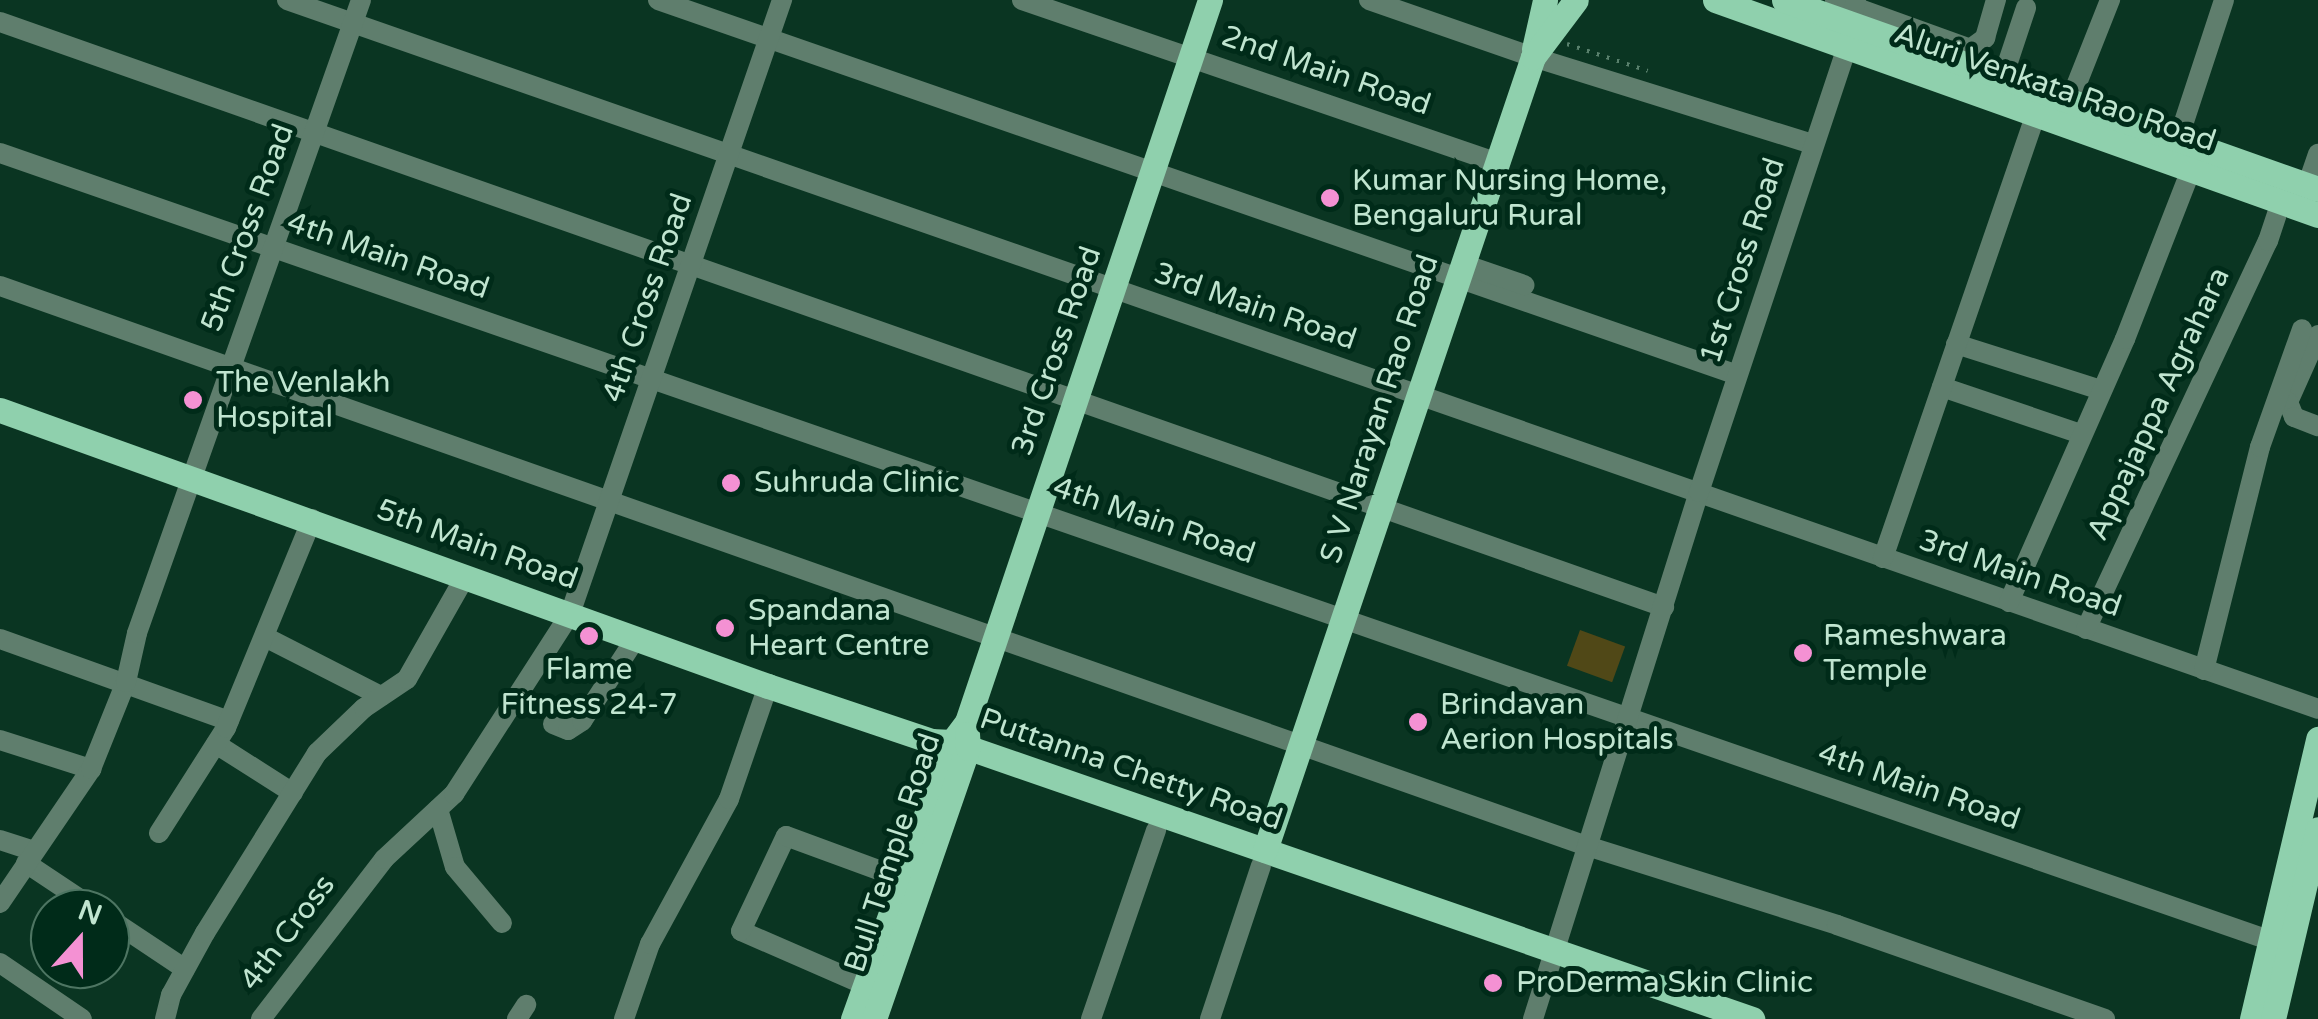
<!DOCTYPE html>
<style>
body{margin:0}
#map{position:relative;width:2318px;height:1019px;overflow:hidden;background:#0a3522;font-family:"Varela Round",sans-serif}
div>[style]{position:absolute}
.green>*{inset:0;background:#504817;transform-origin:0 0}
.path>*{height:4px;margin-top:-2px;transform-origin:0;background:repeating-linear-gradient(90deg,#58806c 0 2.5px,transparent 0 10.5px)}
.minor>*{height:20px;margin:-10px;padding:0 10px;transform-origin:10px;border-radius:10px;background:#5f7e6d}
.major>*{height:25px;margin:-12.5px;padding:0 12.5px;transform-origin:12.5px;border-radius:12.5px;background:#8fd0ad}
.dots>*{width:28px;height:28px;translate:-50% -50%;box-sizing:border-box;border:5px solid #002b19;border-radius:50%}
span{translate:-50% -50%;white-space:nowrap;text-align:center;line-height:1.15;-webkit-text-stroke:10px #002b19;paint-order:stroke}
.street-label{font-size:30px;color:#c0e5d0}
.poi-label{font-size:30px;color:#c0e5d0}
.left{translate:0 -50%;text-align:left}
.north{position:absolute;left:30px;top:889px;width:100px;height:100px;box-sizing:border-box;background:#002b19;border:2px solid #4d7562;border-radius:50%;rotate:21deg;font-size:28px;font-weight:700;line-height:40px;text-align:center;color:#c0e5d0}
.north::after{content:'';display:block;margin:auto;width:35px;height:45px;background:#f491d3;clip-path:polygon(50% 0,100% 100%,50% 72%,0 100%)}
</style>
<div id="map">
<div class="green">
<div style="left:1580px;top:630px;width:48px;height:38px;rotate:20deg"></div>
</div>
<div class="path">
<div style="left:1567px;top:44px;width:85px;rotate:18.4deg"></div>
</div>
<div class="minor">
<div style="left:287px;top:0;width:2151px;rotate:19.24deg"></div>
<div style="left:658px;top:0;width:1142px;rotate:19.16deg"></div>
<div style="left:1022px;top:0;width:500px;rotate:18.9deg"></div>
<div style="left:1369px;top:0;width:174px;rotate:19.2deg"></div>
<div style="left:1533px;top:57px;width:293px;rotate:17.3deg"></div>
<div style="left:1835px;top:0;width:144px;rotate:19.9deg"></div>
<div style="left:1970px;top:49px;width:19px;rotate:-36deg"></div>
<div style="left:1985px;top:38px;width:40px;rotate:-74deg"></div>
<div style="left:0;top:22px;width:1764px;rotate:19.37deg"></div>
<div style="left:2003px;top:77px;width:73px;rotate:-71.6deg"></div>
<div style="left:2070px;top:101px;width:109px;rotate:-68.4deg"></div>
<div style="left:2178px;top:140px;width:147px;rotate:-71.8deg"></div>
<div style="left:0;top:153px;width:2414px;rotate:19.13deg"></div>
<div style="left:2307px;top:186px;width:34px;rotate:-71deg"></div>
<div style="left:1463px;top:264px;width:65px;rotate:19deg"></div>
<div style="left:0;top:286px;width:1683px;rotate:19.44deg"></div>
<div style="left:1587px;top:846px;width:262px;rotate:17.5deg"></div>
<div style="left:1837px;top:925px;width:284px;rotate:19.3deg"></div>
<div style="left:2318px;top:335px;width:73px;rotate:114.1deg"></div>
<div style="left:2288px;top:402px;width:16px;rotate:68deg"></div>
<div style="left:2294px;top:417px;width:26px;rotate:21deg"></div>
<div style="left:1956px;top:344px;width:152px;rotate:17.6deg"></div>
<div style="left:1942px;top:387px;width:147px;rotate:18.7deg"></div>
<div style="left:1883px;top:558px;width:483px;rotate:-71deg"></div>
<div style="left:2009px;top:602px;width:287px;rotate:-66.2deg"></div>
<div style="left:2125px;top:339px;width:181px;rotate:-68.7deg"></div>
<div style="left:2086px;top:629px;width:429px;rotate:-64.9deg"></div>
<div style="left:2268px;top:241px;width:41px;rotate:-71.6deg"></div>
<div style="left:267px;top:638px;width:128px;rotate:27deg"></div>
<div style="left:0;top:639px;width:243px;rotate:19.7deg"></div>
<div style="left:2204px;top:670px;width:230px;rotate:-75.9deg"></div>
<div style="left:2260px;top:447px;width:125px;rotate:-70.4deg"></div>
<div style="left:553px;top:724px;width:16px;rotate:22deg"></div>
<div style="left:568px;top:730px;width:17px;rotate:-33deg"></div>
<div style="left:582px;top:721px;width:99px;rotate:-57deg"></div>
<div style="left:0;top:740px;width:96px;rotate:17.7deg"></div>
<div style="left:216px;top:744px;width:91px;rotate:32.5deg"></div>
<div style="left:438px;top:809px;width:60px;rotate:73.7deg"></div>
<div style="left:455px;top:867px;width:73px;rotate:50deg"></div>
<div style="left:159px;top:833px;width:125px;rotate:-57.5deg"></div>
<div style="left:226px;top:728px;width:226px;rotate:-67.6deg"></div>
<div style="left:0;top:840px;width:36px;rotate:18deg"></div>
<div style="left:26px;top:863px;width:83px;rotate:33.7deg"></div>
<div style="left:0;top:903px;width:162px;rotate:-55.8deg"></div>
<div style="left:91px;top:769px;width:94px;rotate:-68.1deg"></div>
<div style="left:126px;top:682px;width:50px;rotate:-77.3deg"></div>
<div style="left:137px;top:633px;width:671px;rotate:-70.51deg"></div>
<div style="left:110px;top:919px;width:90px;rotate:33.7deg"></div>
<div style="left:0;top:963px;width:99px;rotate:34.3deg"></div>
<div style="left:865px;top:985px;width:135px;rotate:-156.5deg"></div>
<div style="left:741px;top:931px;width:105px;rotate:-64.7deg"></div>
<div style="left:786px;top:836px;width:125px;rotate:20.2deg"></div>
<div style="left:165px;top:1019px;width:25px;rotate:-76deg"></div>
<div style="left:171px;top:995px;width:71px;rotate:-61.3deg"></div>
<div style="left:205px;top:933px;width:212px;rotate:-58.1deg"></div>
<div style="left:317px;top:753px;width:65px;rotate:-43.8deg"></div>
<div style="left:364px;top:708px;width:52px;rotate:-34deg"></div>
<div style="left:407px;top:679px;width:117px;rotate:-60.4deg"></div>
<div style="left:261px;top:1019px;width:202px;rotate:-52.4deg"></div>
<div style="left:384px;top:859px;width:96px;rotate:-42.9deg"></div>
<div style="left:454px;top:794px;width:214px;rotate:-57.2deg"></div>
<div style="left:570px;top:614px;width:650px;rotate:-70.95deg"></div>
<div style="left:517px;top:1019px;width:17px;rotate:-57deg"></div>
<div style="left:624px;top:1019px;width:79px;rotate:-70.9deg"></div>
<div style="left:650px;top:944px;width:165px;rotate:-61.4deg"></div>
<div style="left:729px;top:799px;width:120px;rotate:-71deg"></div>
<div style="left:1091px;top:1019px;width:200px;rotate:-71deg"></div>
<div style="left:1210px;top:1019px;width:161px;rotate:-71.6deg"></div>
<div style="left:1533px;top:1019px;width:553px;rotate:-72.52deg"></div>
<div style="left:1699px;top:492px;width:467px;rotate:-71.6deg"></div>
<div style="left:1846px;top:49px;width:50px;rotate:-78.5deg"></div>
</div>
<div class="major">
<div style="left:1715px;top:0;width:640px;rotate:19.62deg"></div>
<div style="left:1784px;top:0;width:566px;rotate:19.49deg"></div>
<div style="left:1534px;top:49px;width:50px;rotate:-77.3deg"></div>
<div style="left:0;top:410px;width:816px;rotate:19.77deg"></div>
<div style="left:768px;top:686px;width:172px;rotate:18.6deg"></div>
<div style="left:931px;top:741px;width:21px;rotate:3deg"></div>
<div style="left:952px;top:742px;width:847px;rotate:19.1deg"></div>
<div style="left:1265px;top:850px;width:837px;rotate:-71.33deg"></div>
<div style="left:1533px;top:57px;width:71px;rotate:-53deg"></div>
<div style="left:853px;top:1019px;width:294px;rotate:-70.3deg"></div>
<div style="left:952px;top:742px;width:25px;rotate:-53deg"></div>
<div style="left:967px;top:722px;width:762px;rotate:-71.4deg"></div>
<div style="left:874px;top:1019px;width:287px;rotate:-70.9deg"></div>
<div style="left:968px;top:748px;width:14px;rotate:-94deg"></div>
<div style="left:2252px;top:1019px;width:288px;rotate:-76.7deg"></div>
<div style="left:2273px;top:1019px;width:195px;rotate:-76.7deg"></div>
</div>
<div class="dots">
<div style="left:1330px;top:198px;background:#f491d3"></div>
<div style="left:193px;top:400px;background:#f491d3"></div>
<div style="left:731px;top:483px;background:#f491d3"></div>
<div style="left:725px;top:628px;background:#f491d3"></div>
<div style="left:589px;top:636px;background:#f491d3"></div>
<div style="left:1803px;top:653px;background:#f491d3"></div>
<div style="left:1418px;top:722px;background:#f491d3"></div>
<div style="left:1493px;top:983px;background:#f491d3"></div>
</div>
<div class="street-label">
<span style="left:1326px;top:71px;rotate:19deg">2nd Main Road</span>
<span style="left:2055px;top:88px;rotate:19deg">Aluri Venkata Rao Road</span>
<span style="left:248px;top:228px;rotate:-70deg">5th Cross Road</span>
<span style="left:388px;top:256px;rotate:19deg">4th Main Road</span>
<span style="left:1743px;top:261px;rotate:-72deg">1st Cross Road</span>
<span style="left:648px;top:298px;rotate:-71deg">4th Cross Road</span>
<span style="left:1255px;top:307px;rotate:19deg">3rd Main Road</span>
<span style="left:1057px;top:351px;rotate:-71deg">3rd Cross Road</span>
<span style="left:2159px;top:404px;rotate:-65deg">Appajappa Agrahara</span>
<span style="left:1380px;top:409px;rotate:-72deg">S V Narayan Rao Road</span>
<span style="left:1154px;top:521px;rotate:19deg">4th Main Road</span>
<span style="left:477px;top:545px;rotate:20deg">5th Main Road</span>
<span style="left:2020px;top:574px;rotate:19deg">3rd Main Road</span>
<span style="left:1131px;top:770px;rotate:19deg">Puttanna Chetty Road</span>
<span style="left:1919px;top:787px;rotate:19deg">4th Main Road</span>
<span style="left:893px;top:853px;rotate:-72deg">Bull Temple Road</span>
<span style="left:288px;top:933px;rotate:-53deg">4th Cross</span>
</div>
<div class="poi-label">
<span class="left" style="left:1352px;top:198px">Kumar Nursing Home,<br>Bengaluru Rural</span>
<span class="left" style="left:216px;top:400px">The Venlakh<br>Hospital</span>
<span class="left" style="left:754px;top:483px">Suhruda Clinic</span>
<span class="left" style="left:748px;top:628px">Spandana<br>Heart Centre</span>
<span class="left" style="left:1823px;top:653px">Rameshwara<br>Temple</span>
<span style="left:589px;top:687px">Flame<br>Fitness 24-7</span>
<span class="left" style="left:1440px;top:722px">Brindavan<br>Aerion Hospitals</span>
<span class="left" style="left:1516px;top:983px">ProDerma Skin Clinic</span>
</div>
<div class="north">N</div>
</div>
